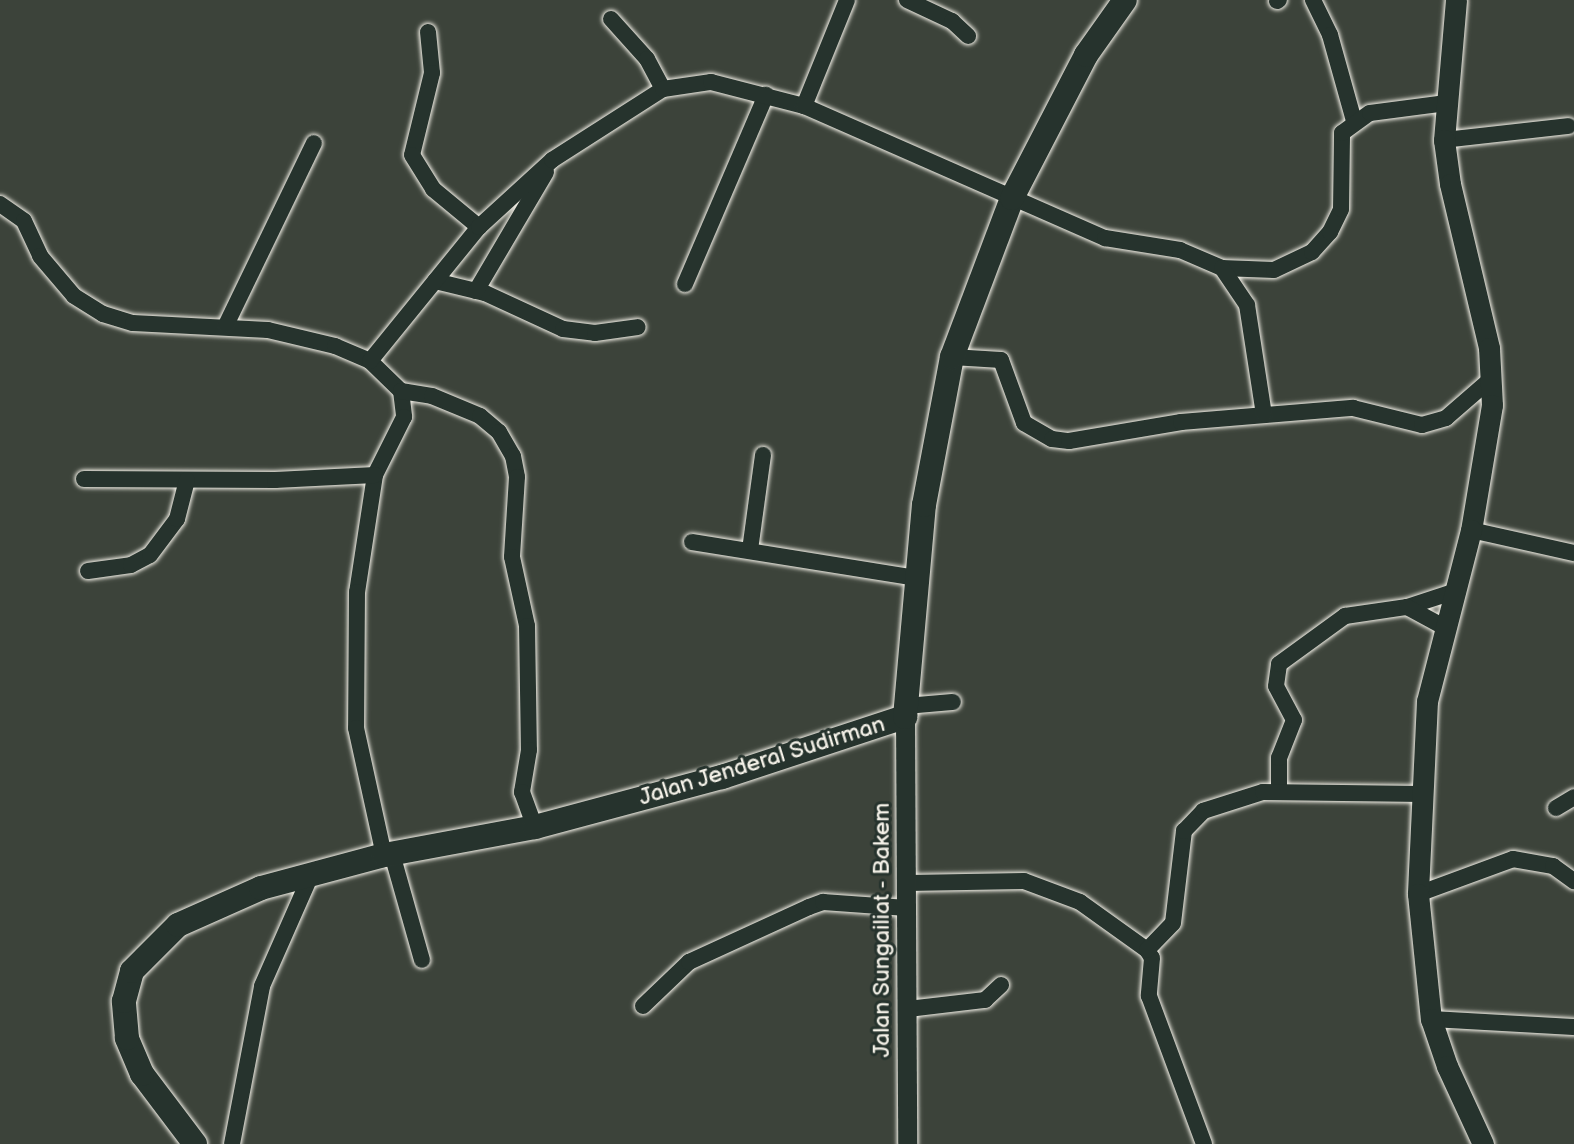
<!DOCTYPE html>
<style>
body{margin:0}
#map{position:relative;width:1574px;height:1144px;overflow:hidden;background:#3c433a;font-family:"Balsamiq Sans",sans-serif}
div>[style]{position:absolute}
.roads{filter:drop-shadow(0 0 2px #f4f1e8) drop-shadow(0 0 2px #f4f1e8)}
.minor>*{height:16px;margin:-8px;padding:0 8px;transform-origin:8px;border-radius:8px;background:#26332d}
.tertiary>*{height:19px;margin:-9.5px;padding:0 9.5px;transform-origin:9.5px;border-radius:9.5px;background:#26332d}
.secondary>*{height:21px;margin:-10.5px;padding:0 10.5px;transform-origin:10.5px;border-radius:10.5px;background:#26332d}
.trunk>*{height:24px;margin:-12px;padding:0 12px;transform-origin:12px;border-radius:12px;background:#26332d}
span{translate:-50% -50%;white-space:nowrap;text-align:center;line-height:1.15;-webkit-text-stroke:6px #26332d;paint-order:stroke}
.street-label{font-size:23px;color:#f4f1e8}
</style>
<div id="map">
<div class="roads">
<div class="minor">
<div style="left:907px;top:0;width:50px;rotate:25deg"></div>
<div style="left:952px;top:21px;width:22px;rotate:43deg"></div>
<div style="left:1313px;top:0;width:39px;rotate:64deg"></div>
<div style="left:1330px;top:35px;width:89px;rotate:74.4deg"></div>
<div style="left:1277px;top:1px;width:2px;rotate:-27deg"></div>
<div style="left:611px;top:19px;width:54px;rotate:48deg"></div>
<div style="left:647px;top:59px;width:34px;rotate:62deg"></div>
<div style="left:428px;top:32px;width:41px;rotate:84.4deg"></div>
<div style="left:432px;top:73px;width:84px;rotate:103.7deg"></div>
<div style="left:412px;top:155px;width:40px;rotate:58deg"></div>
<div style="left:433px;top:189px;width:60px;rotate:39.6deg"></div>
<div style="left:804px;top:106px;width:114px;rotate:-67.9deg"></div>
<div style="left:1444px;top:140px;width:125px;rotate:-6.4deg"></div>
<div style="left:0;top:204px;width:29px;rotate:35deg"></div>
<div style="left:24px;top:221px;width:38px;rotate:65deg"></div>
<div style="left:40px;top:256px;width:52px;rotate:49.6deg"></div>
<div style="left:74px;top:296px;width:34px;rotate:32deg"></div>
<div style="left:103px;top:314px;width:31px;rotate:17deg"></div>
<div style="left:133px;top:323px;width:135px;rotate:3deg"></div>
<div style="left:268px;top:330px;width:69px;rotate:13.4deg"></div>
<div style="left:335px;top:346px;width:38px;rotate:23deg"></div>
<div style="left:370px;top:361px;width:43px;rotate:44.1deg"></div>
<div style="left:401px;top:391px;width:26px;rotate:83deg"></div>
<div style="left:404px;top:417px;width:65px;rotate:116.6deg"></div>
<div style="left:375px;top:475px;width:118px;rotate:98.7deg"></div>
<div style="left:357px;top:592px;width:136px;rotate:90.4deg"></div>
<div style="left:356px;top:728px;width:130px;rotate:77.6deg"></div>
<div style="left:1222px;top:268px;width:52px;rotate:2.2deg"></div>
<div style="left:1274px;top:270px;width:42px;rotate:-25.3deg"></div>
<div style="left:1312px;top:252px;width:27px;rotate:-48deg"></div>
<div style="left:1330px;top:232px;width:25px;rotate:-64deg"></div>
<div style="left:1341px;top:209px;width:76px;rotate:-89.2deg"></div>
<div style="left:1342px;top:133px;width:34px;rotate:-36deg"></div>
<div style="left:1370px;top:113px;width:77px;rotate:-7.5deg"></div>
<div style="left:435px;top:281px;width:51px;rotate:13.5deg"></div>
<div style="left:485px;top:293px;width:86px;rotate:24.8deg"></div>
<div style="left:563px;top:329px;width:32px;rotate:7deg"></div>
<div style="left:595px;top:333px;width:43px;rotate:-7.9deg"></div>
<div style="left:685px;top:284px;width:206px;rotate:-66.8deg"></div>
<div style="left:476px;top:291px;width:138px;rotate:-59.5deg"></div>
<div style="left:226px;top:325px;width:202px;rotate:-64.2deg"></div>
<div style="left:952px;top:357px;width:49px;rotate:3.5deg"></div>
<div style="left:1001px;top:360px;width:67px;rotate:69.9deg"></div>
<div style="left:1024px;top:423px;width:32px;rotate:30deg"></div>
<div style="left:1052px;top:439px;width:17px;rotate:7deg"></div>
<div style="left:1069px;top:441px;width:114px;rotate:-9.6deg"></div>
<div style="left:1181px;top:422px;width:173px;rotate:-4.7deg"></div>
<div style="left:1353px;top:408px;width:71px;rotate:13.8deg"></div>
<div style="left:1422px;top:425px;width:25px;rotate:-16deg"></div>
<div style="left:1446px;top:418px;width:61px;rotate:-41deg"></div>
<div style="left:370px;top:361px;width:173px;rotate:-50.9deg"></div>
<div style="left:479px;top:227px;width:99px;rotate:-42.5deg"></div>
<div style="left:552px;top:160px;width:132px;rotate:-32.6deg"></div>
<div style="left:663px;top:89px;width:49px;rotate:-8.3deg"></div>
<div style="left:711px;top:82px;width:96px;rotate:14.5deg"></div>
<div style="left:804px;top:106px;width:329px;rotate:23.7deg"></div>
<div style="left:1105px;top:238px;width:76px;rotate:9.1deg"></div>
<div style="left:1180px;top:250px;width:46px;rotate:23.2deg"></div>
<div style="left:1222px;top:268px;width:45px;rotate:56deg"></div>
<div style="left:1247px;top:305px;width:111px;rotate:81.2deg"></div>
<div style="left:401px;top:391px;width:31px;rotate:9deg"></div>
<div style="left:432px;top:396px;width:52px;rotate:22.6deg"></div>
<div style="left:480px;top:416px;width:25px;rotate:40deg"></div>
<div style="left:499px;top:432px;width:28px;rotate:60deg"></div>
<div style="left:513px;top:456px;width:21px;rotate:79deg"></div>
<div style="left:517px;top:477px;width:80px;rotate:93.6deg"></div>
<div style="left:512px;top:557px;width:71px;rotate:77.7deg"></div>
<div style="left:527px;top:626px;width:124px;rotate:89.1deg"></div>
<div style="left:529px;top:750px;width:43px;rotate:99.5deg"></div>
<div style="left:522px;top:792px;width:37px;rotate:70deg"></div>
<div style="left:84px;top:479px;width:191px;rotate:0.3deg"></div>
<div style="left:275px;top:480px;width:100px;rotate:-2.9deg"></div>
<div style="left:1471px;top:530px;width:106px;rotate:12.6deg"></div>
<div style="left:692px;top:542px;width:228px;rotate:9.1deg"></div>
<div style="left:750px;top:550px;width:96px;rotate:-82.2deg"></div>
<div style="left:88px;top:571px;width:43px;rotate:-7.9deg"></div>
<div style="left:131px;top:565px;width:21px;rotate:-28deg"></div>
<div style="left:150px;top:555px;width:45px;rotate:-53.1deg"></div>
<div style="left:177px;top:519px;width:40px;rotate:-75.6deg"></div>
<div style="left:1407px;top:607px;width:48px;rotate:-18.1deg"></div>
<div style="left:905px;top:706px;width:48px;rotate:-4.8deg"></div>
<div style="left:1279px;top:792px;width:34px;rotate:-90deg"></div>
<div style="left:1279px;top:758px;width:41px;rotate:-68.5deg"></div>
<div style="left:1294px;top:720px;width:38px;rotate:-118deg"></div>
<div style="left:1276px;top:686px;width:22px;rotate:-82deg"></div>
<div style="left:1279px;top:664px;width:82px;rotate:-36deg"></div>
<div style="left:1345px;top:616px;width:63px;rotate:-8.3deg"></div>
<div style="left:1407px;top:607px;width:44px;rotate:28.3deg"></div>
<div style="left:1556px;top:808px;width:21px;rotate:-31deg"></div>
<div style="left:392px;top:854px;width:110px;rotate:74.2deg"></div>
<div style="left:908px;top:883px;width:116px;rotate:-1deg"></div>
<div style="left:1024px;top:881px;width:60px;rotate:20.6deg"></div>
<div style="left:1080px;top:902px;width:82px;rotate:35.6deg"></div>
<div style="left:1147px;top:950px;width:9px;rotate:58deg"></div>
<div style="left:1152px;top:958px;width:38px;rotate:95deg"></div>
<div style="left:1149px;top:996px;width:158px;rotate:69.6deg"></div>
<div style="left:1418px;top:894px;width:101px;rotate:-20.2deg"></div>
<div style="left:1513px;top:859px;width:41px;rotate:9.9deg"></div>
<div style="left:1553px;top:866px;width:26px;rotate:36deg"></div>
<div style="left:1147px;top:950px;width:37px;rotate:-46deg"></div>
<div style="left:1173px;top:923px;width:93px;rotate:-83.2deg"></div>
<div style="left:1184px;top:831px;width:28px;rotate:-46deg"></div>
<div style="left:1203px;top:811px;width:63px;rotate:-17.6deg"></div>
<div style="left:1263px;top:792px;width:159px;rotate:0.7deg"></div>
<div style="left:643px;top:1006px;width:64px;rotate:-43.7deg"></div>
<div style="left:689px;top:962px;width:132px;rotate:-24.6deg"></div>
<div style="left:809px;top:907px;width:15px;rotate:-20deg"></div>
<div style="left:823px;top:902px;width:84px;rotate:4.1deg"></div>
<div style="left:908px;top:1009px;width:78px;rotate:-6.7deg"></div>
<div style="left:985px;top:1000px;width:22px;rotate:-43deg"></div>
<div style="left:1431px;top:1019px;width:143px;rotate:3.2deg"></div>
<div style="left:232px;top:1144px;width:161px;rotate:-79.2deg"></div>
<div style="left:262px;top:986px;width:121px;rotate:-66.2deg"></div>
</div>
<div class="tertiary">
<div style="left:905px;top:717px;width:427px;rotate:89.7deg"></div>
</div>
<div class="secondary">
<div style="left:1456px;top:0;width:141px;rotate:94.9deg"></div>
<div style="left:1444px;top:140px;width:44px;rotate:82.2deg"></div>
<div style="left:1450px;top:184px;width:169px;rotate:76.6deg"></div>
<div style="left:1489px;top:348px;width:57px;rotate:87deg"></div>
<div style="left:1492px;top:405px;width:127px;rotate:99.5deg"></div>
<div style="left:1471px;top:530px;width:177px;rotate:104.4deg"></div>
<div style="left:1427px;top:701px;width:193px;rotate:92.7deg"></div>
<div style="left:1418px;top:894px;width:126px;rotate:84.1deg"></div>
<div style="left:1431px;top:1019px;width:50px;rotate:71.2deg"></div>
<div style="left:1447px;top:1066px;width:86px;rotate:65.2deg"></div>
</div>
<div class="trunk">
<div style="left:195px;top:1144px;width:88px;rotate:-127.1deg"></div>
<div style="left:142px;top:1074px;width:39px;rotate:-113deg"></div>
<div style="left:127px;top:1038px;width:37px;rotate:-95deg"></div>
<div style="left:124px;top:1001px;width:31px;rotate:-75deg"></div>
<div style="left:132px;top:971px;width:65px;rotate:-45deg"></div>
<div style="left:178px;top:925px;width:91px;rotate:-24deg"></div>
<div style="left:261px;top:888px;width:127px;rotate:-15deg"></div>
<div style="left:384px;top:855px;width:154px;rotate:-10.5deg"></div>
<div style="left:535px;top:827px;width:194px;rotate:-15deg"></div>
<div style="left:722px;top:777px;width:193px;rotate:-18.2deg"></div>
<div style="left:905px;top:717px;width:213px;rotate:-84.9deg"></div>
<div style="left:924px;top:505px;width:151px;rotate:-79.3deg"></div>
<div style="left:952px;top:357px;width:170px;rotate:-69.3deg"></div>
<div style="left:1012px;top:198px;width:161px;rotate:-62.6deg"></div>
<div style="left:1086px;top:55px;width:67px;rotate:-54.7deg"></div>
</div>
</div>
<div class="street-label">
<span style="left:762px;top:761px;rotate:-17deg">Jalan Jenderal Sudirman</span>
<span style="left:882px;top:930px;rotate:-90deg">Jalan Sungailiat - Bakem</span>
</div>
</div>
